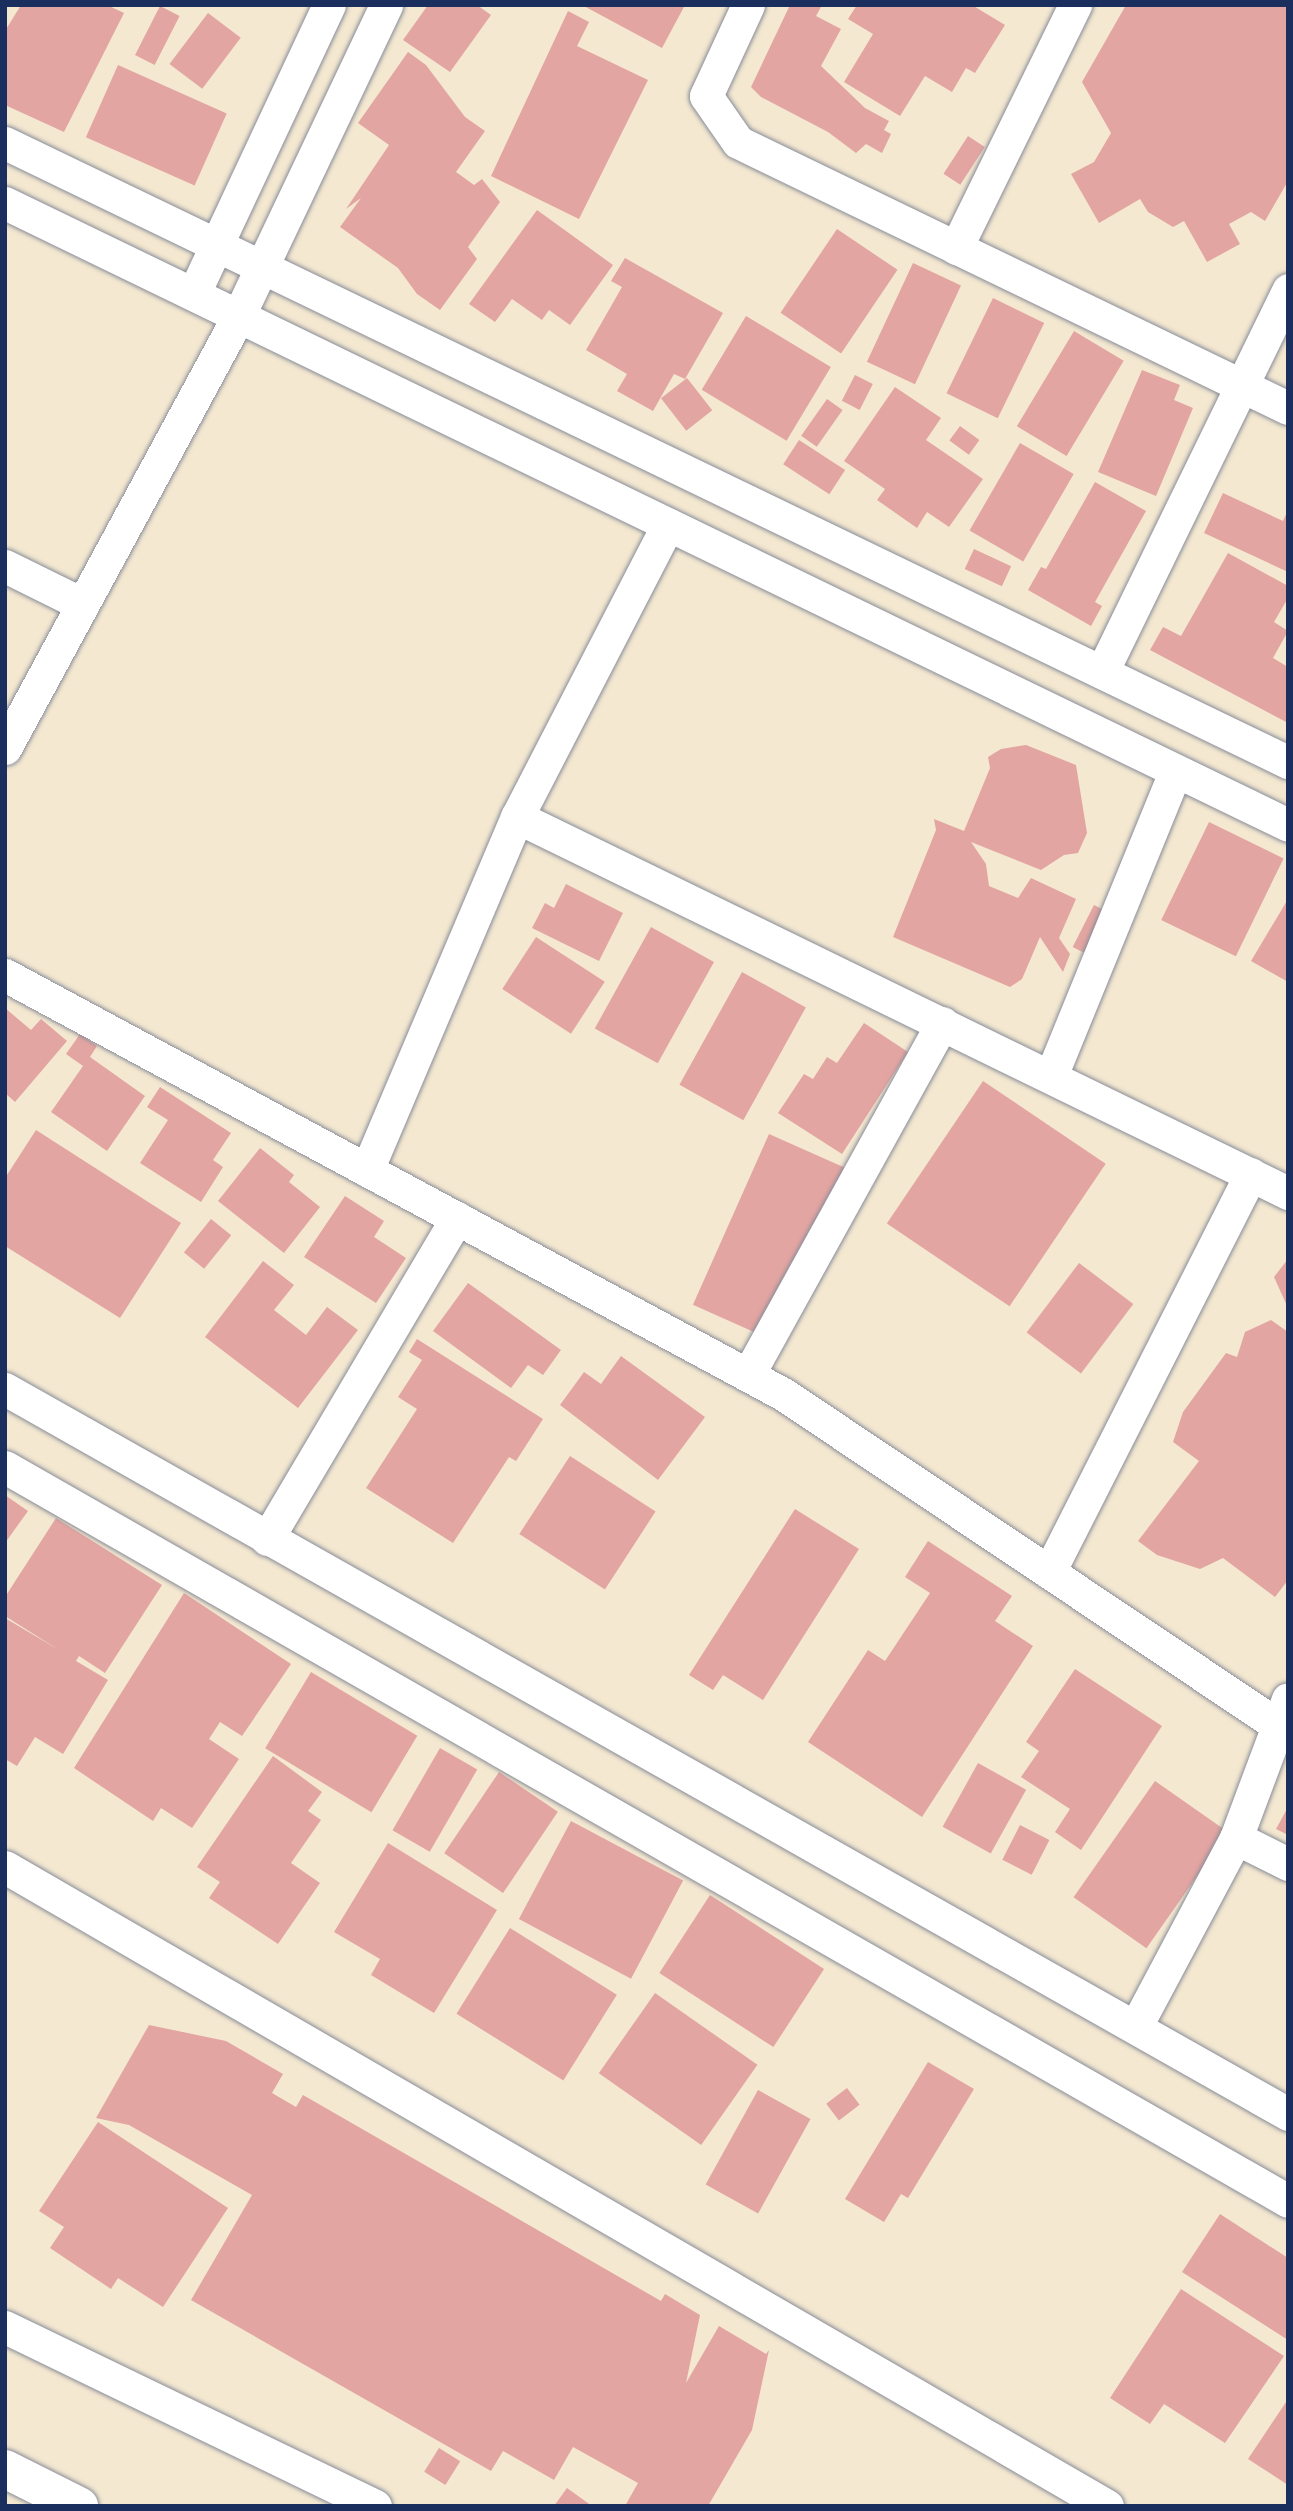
<!DOCTYPE html>
<style>
body{margin:0}
#map{position:relative;width:1293px;height:2511px;overflow:hidden;background:#f4e8d1;font-family:Vollkorn,serif}
div>[style]{position:absolute}
.building>*{inset:0;background:#e3a5a2;transform-origin:0 0}
.roads{filter:drop-shadow(0 0 2px #888c98) drop-shadow(0 0 2px #888c98)}
.minor>*{height:33px;margin:-16.5px;padding:0 16.5px;transform-origin:16.5px;border-radius:16.5px;background:#fff}
.major>*{height:38px;margin:-19px;padding:0 19px;transform-origin:19px;border-radius:19px;background:#fff}
span{translate:-50% -50%;white-space:nowrap;text-align:center;line-height:1.15;-webkit-text-stroke:7px #fdfcf7;paint-order:stroke}
.frame{position:absolute;inset:0;border:7px solid #1b2f5e;pointer-events:none}
</style>
<div id="map">
<div class="building">
<div style="clip-path:polygon(21px 5px,107px 5px,124px 13px,64px 132px,5px 105px,5px 31px)"></div>
<div style="clip-path:polygon(428px 5px,477px 5px,491px 15px,450px 72px,403px 40px)"></div>
<div style="clip-path:polygon(582px 5px,685px 5px,662px 48px)"></div>
<div style="clip-path:polygon(790px 5px,822px 5px,816px 16px,841px 29px,821px 66px,865px 108px,889px 121px,884px 130px,891px 134px,882px 153px,866px 144px,856px 153px,828px 132px,761px 97px,751px 87px)"></div>
<div style="clip-path:polygon(857px 5px,972px 5px,1005px 25px,975px 73px,966px 68px,952px 92px,925px 76px,900px 116px,844px 82px,873px 34px,848px 19px)"></div>
<div style="clip-path:polygon(1126px 5px,1288px 5px,1288px 181px,1265px 221px,1251px 212px,1229px 224px,1240px 244px,1207px 262px,1184px 221px,1173px 227px,1148px 212px,1140px 199px,1099px 223px,1071px 174px,1094px 162px,1111px 133px,1082px 82px)"></div>
<div style="left:160px;top:6px;width:22px;height:55px;rotate:27deg"></div>
<div style="clip-path:polygon(568px 11px,589px 22px,577px 46px,648px 80px,579px 219px,491px 176px)"></div>
<div style="left:208px;top:13px;width:41px;height:64px;rotate:37deg"></div>
<div style="clip-path:polygon(408px 52px,426px 65px,465px 117px,485px 131px,456px 172px,474px 185px,482px 179px,500px 202px,468px 247px,477px 259px,440px 310px,417px 294px,398px 268px,340px 227px,361px 198px,346px 209px,389px 145px,358px 123px)"></div>
<div style="left:118px;top:65px;width:119px;height:79px;rotate:24deg"></div>
<div style="left:968px;top:136px;width:20px;height:45px;rotate:33deg"></div>
<div style="clip-path:polygon(537px 210px,613px 265px,570px 325px,549px 310px,542px 320px,512px 299px,495px 322px,469px 304px)"></div>
<div style="left:837px;top:229px;width:73px;height:101px;rotate:34deg"></div>
<div style="clip-path:polygon(625px 258px,723px 313px,685px 379px,674px 374px,653px 411px,617px 391px,627px 374px,586px 350px,622px 287px,611px 281px)"></div>
<div style="left:913px;top:263px;width:53px;height:109px;rotate:25deg"></div>
<div style="left:993px;top:298px;width:57px;height:106px;rotate:26deg"></div>
<div style="left:746px;top:316px;width:99px;height:86px;rotate:31deg"></div>
<div style="left:1074px;top:331px;width:58px;height:111px;rotate:31deg"></div>
<div style="clip-path:polygon(1142px 370px,1180px 385px,1174px 400px,1193px 408px,1156px 496px,1098px 472px)"></div>
<div style="left:855px;top:375px;width:20px;height:29px;rotate:27deg"></div>
<div style="left:687px;top:378px;width:41px;height:33px;rotate:52deg"></div>
<div style="clip-path:polygon(895px 387px,941px 418px,926px 440px,983px 479px,949px 527px,927px 512px,917px 528px,877px 500px,885px 489px,844px 461px)"></div>
<div style="left:827px;top:399px;width:19px;height:45px;rotate:35deg"></div>
<div style="left:960px;top:426px;width:24px;height:18px;rotate:36deg"></div>
<div style="left:799px;top:440px;width:55px;height:29px;rotate:33deg"></div>
<div style="left:1020px;top:443px;width:62px;height:101px;rotate:30deg"></div>
<div style="clip-path:polygon(1095px 482px,1146px 511px,1095px 602px,1102px 606px,1091px 626px,1028px 590px,1041px 567px,1046px 569px)"></div>
<div style="clip-path:polygon(1223px 493px,1283px 521px,1288px 510px,1288px 572px,1204px 533px)"></div>
<div style="left:974px;top:549px;width:41px;height:22px;rotate:25deg"></div>
<div style="clip-path:polygon(1228px 553px,1288px 586px,1288px 598px,1274px 622px,1288px 631px,1273px 658px,1288px 667px,1288px 723px,1150px 650px,1163px 627px,1181px 636px)"></div>
<div style="clip-path:polygon(1026px 745px,1076px 765px,1087px 833px,1078px 853px,1064px 855px,1041px 870px,971px 842px,986px 864px,989px 886px,1018px 898px,1031px 878px,1076px 899px,1059px 938px,1070px 954px,1063px 972px,1040px 937px,1022px 979px,1010px 987px,893px 937px,936px 830px,934px 819px,964px 831px,990px 768px,988px 757px,1001px 749px)"></div>
<div style="left:1209px;top:822px;width:83px;height:109px;rotate:26deg"></div>
<div style="clip-path:polygon(566px 884px,623px 913px,599px 961px,532px 928px,545px 903px,554px 908px)"></div>
<div style="clip-path:polygon(1288px 899px,1288px 982px,1251px 961px)"></div>
<div style="left:1094px;top:905px;width:20px;height:47px;rotate:27deg"></div>
<div style="left:651px;top:927px;width:72px;height:116px;rotate:29deg"></div>
<div style="left:536px;top:937px;width:82px;height:62px;rotate:33deg"></div>
<div style="left:742px;top:972px;width:73px;height:129px;rotate:29deg"></div>
<div style="clip-path:polygon(5px 1008px,31px 1030px,41px 1019px,67px 1041px,15px 1102px,5px 1093px)"></div>
<div style="clip-path:polygon(864px 1023px,908px 1052px,842px 1154px,778px 1113px,804px 1074px,813px 1079px,827px 1057px,837px 1063px)"></div>
<div style="clip-path:polygon(80px 1034px,97px 1046px,90px 1057px,145px 1096px,107px 1151px,51px 1112px,83px 1066px,66px 1054px)"></div>
<div style="left:983px;top:1081px;width:148px;height:172px;rotate:34deg"></div>
<div style="clip-path:polygon(160px 1087px,231px 1133px,213px 1160px,223px 1167px,201px 1202px,140px 1163px,168px 1120px,147px 1107px)"></div>
<div style="clip-path:polygon(36px 1130px,181px 1223px,120px 1318px,5px 1246px,5px 1178px)"></div>
<div style="left:769px;top:1134px;width:85px;height:187px;rotate:24deg"></div>
<div style="clip-path:polygon(260px 1148px,294px 1175px,289px 1182px,320px 1207px,284px 1253px,218px 1201px)"></div>
<div style="clip-path:polygon(345px 1196px,384px 1221px,374px 1237px,406px 1258px,376px 1303px,304px 1257px)"></div>
<div style="left:211px;top:1219px;width:26px;height:43px;rotate:39deg"></div>
<div style="clip-path:polygon(1288px 1259px,1288px 1308px,1274px 1277px)"></div>
<div style="clip-path:polygon(263px 1261px,294px 1285px,274px 1310px,306px 1335px,327px 1307px,358px 1330px,298px 1408px,205px 1337px)"></div>
<div style="left:1079px;top:1263px;width:68px;height:87px;rotate:37deg"></div>
<div style="clip-path:polygon(468px 1283px,561px 1350px,543px 1375px,528px 1365px,511px 1388px,433px 1331px)"></div>
<div style="clip-path:polygon(1271px 1320px,1288px 1332px,1288px 1580px,1275px 1597px,1223px 1558px,1200px 1569px,1157px 1555px,1138px 1541px,1199px 1461px,1173px 1442px,1183px 1412px,1226px 1353px,1237px 1357px,1245px 1332px)"></div>
<div style="clip-path:polygon(417px 1339px,543px 1419px,516px 1461px,509px 1457px,453px 1543px,366px 1488px,417px 1409px,398px 1397px,422px 1360px,409px 1352px)"></div>
<div style="clip-path:polygon(621px 1356px,705px 1417px,658px 1480px,560px 1405px,584px 1372px,601px 1384px)"></div>
<div style="left:570px;top:1456px;width:102px;height:93px;rotate:33deg"></div>
<div style="clip-path:polygon(5px 1495px,28px 1511px,5px 1543px)"></div>
<div style="clip-path:polygon(795px 1509px,859px 1549px,763px 1700px,723px 1675px,713px 1690px,689px 1675px)"></div>
<div style="clip-path:polygon(56px 1518px,162px 1585px,105px 1673px,79px 1656px,76px 1661px,108px 1680px,63px 1754px,35px 1737px,17px 1766px,5px 1759px,5px 1618px,59px 1650px,5px 1616px,5px 1597px)"></div>
<div style="clip-path:polygon(928px 1541px,1012px 1596px,995px 1621px,1033px 1646px,922px 1817px,808px 1742px,868px 1650px,885px 1661px,930px 1593px,905px 1577px)"></div>
<div style="clip-path:polygon(184px 1593px,291px 1664px,242px 1736px,220px 1722px,209px 1739px,239px 1759px,192px 1828px,161px 1808px,153px 1821px,74px 1768px)"></div>
<div style="clip-path:polygon(1075px 1669px,1162px 1726px,1081px 1850px,1055px 1832px,1070px 1809px,1021px 1777px,1039px 1751px,1026px 1742px)"></div>
<div style="left:311px;top:1672px;width:124px;height:89px;rotate:31deg"></div>
<div style="left:440px;top:1748px;width:43px;height:95px;rotate:30deg"></div>
<div style="clip-path:polygon(273px 1756px,322px 1792px,308px 1811px,321px 1820px,291px 1863px,320px 1883px,278px 1944px,209px 1898px,220px 1882px,197px 1867px)"></div>
<div style="left:978px;top:1763px;width:55px;height:73px;rotate:29deg"></div>
<div style="left:499px;top:1772px;width:71px;height:98px;rotate:34deg"></div>
<div style="left:1155px;top:1781px;width:89px;height:142px;rotate:35deg"></div>
<div style="clip-path:polygon(1288px 1807px,1288px 1835px,1276px 1829px)"></div>
<div style="left:571px;top:1821px;width:127px;height:111px;rotate:28deg"></div>
<div style="left:1020px;top:1825px;width:33px;height:39px;rotate:27deg"></div>
<div style="clip-path:polygon(388px 1843px,497px 1910px,434px 2013px,371px 1975px,380px 1959px,334px 1932px)"></div>
<div style="left:710px;top:1895px;width:136px;height:93px;rotate:33deg"></div>
<div style="left:510px;top:1928px;width:126px;height:101px;rotate:32deg"></div>
<div style="left:655px;top:1993px;width:125px;height:98px;rotate:35deg"></div>
<div style="clip-path:polygon(149px 2025px,226px 2041px,283px 2074px,272px 2093px,296px 2107px,303px 2095px,661px 2301px,665px 2294px,700px 2315px,686px 2383px,719px 2326px,766px 2354px,769px 2350px,752px 2430px,708px 2506px,625px 2506px,638px 2483px,573px 2447px,554px 2480px,503px 2451px,491px 2471px,191px 2300px,252px 2195px,129px 2125px,96px 2118px)"></div>
<div style="clip-path:polygon(928px 2062px,974px 2089px,908px 2198px,901px 2194px,884px 2222px,845px 2199px)"></div>
<div style="left:847px;top:2088px;width:21px;height:26px;rotate:53deg"></div>
<div style="left:758px;top:2090px;width:60px;height:108px;rotate:29deg"></div>
<div style="clip-path:polygon(98px 2122px,228px 2208px,163px 2307px,118px 2278px,111px 2289px,50px 2248px,64px 2227px,39px 2211px)"></div>
<div style="clip-path:polygon(1220px 2214px,1288px 2258px,1288px 2340px,1182px 2272px)"></div>
<div style="clip-path:polygon(1181px 2289px,1284px 2356px,1225px 2443px,1164px 2404px,1150px 2424px,1110px 2398px)"></div>
<div style="clip-path:polygon(1288px 2399px,1288px 2485px,1248px 2459px)"></div>
<div style="left:439px;top:2448px;width:25px;height:28px;rotate:32deg"></div>
<div style="clip-path:polygon(567px 2488px,592px 2506px,554px 2506px)"></div>
</div>
<div class="roads">
<div class="minor">
<div style="left:748px;top:5px;width:100px;rotate:114.8deg"></div>
<div style="left:706px;top:96px;width:56px;rotate:55.2deg"></div>
<div style="left:738px;top:142px;width:611px;rotate:25.81deg"></div>
<div style="left:5px;top:143px;width:1425px;rotate:25.76deg"></div>
<div style="left:5px;top:203px;width:1426px;rotate:25.86deg"></div>
<div style="left:956px;top:248px;width:271px;rotate:-63.9deg"></div>
<div style="left:194px;top:293px;width:318px;rotate:-64.9deg"></div>
<div style="left:5px;top:566px;width:86px;rotate:26.3deg"></div>
<div style="left:1102px;top:672px;width:425px;rotate:-64deg"></div>
<div style="left:5px;top:748px;width:492px;rotate:-61.6deg"></div>
<div style="left:239px;top:315px;width:343px;rotate:-64.6deg"></div>
<div style="left:517px;top:817px;width:858px;rotate:26deg"></div>
<div style="left:5px;top:975px;width:884px;rotate:28.31deg"></div>
<div style="left:783px;top:1394px;width:593px;rotate:33.8deg"></div>
<div style="left:1051px;top:1076px;width:328px;rotate:-67.8deg"></div>
<div style="left:367px;top:1170px;width:384px;rotate:-67deg"></div>
<div style="left:517px;top:817px;width:329px;rotate:-62.7deg"></div>
<div style="left:748px;top:1375px;width:402px;rotate:-61.1deg"></div>
<div style="left:5px;top:1389px;width:1474px;rotate:29.47deg"></div>
<div style="left:5px;top:1467px;width:1478px;rotate:29.77deg"></div>
<div style="left:267px;top:1539px;width:373px;rotate:-59.4deg"></div>
<div style="left:1049px;top:1572px;width:446px;rotate:-63.1deg"></div>
<div style="left:1236px;top:1838px;width:58px;rotate:26.6deg"></div>
<div style="left:5px;top:1867px;width:1274px;rotate:30.11deg"></div>
<div style="left:1136px;top:2026px;width:213px;rotate:-62deg"></div>
<div style="left:1236px;top:1838px;width:148px;rotate:-69.5deg"></div>
<div style="left:5px;top:2327px;width:411px;rotate:25.8deg"></div>
</div>
<div class="major">
<div style="left:5px;top:2469px;width:83px;rotate:26.6deg"></div>
</div>
</div>
<div class="frame"></div>
</div>
